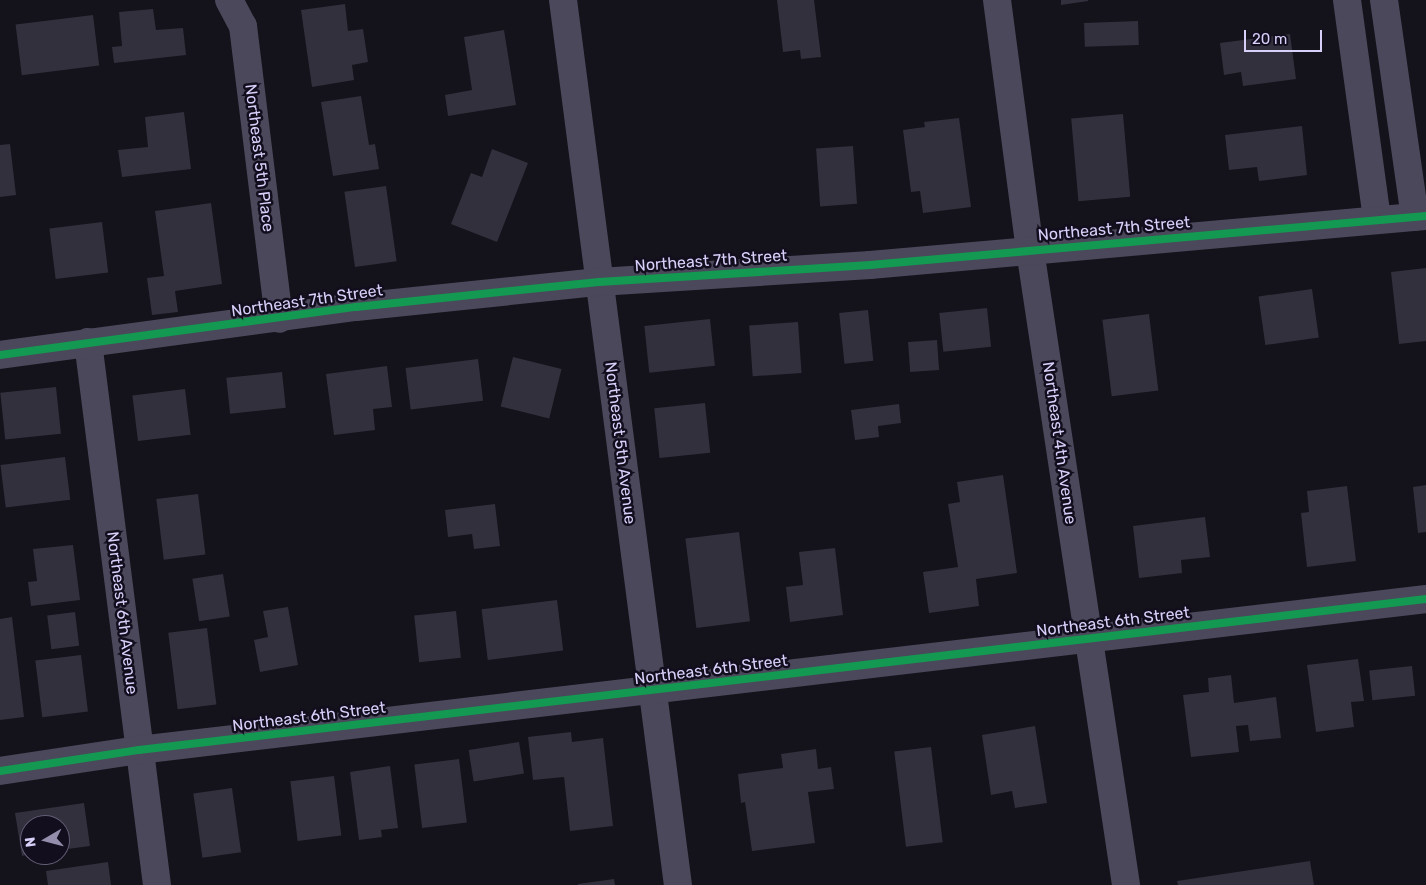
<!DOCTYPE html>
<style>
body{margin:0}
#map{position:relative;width:1426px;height:885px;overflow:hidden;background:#14121a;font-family:Rubik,sans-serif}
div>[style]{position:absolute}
.building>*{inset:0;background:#32303c;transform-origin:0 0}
.street>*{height:28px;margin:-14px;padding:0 14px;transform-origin:14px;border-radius:14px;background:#4a485a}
.cycleway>*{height:8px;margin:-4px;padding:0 4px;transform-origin:4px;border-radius:4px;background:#139951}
span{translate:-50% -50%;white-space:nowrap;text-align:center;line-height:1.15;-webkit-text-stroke:5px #130e1e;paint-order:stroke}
.street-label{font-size:16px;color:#d9d0fa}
.north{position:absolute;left:20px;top:815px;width:50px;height:50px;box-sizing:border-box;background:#130e1e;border:1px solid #625c76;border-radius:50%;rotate:262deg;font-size:14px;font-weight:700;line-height:20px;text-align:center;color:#d9d0fa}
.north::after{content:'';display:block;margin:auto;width:18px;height:22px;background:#948eac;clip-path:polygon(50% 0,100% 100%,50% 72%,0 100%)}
.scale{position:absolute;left:1244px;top:30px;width:78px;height:22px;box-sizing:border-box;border:2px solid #d9d0fa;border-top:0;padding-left:6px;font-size:15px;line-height:18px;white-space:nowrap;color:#d9d0fa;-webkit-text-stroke:4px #130e1e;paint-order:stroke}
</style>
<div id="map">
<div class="building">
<div style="clip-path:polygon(777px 0,814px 0,821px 57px,801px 59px,800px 50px,783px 52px)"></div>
<div style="clip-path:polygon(1061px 0,1088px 0,1088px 1px,1061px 5px)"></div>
<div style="clip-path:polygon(345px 4px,348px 31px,363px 29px,368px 62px,352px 65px,354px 80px,312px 87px,301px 10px)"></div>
<div style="clip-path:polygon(153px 9px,156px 30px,183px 28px,186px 55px,114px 63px,112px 47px,122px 46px,119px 12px)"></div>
<div style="left:93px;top:15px;width:51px;height:78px;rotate:83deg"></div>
<div style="left:1138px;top:21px;width:24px;height:54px;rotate:88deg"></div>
<div style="clip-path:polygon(504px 30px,516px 105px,448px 116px,445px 95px,472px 90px,464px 37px)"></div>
<div style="clip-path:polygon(1290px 34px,1296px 79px,1243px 86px,1241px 72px,1224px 75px,1220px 43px)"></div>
<div style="clip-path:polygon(361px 96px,369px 145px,375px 144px,379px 169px,333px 176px,321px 102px)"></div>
<div style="clip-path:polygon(184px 112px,191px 169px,122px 177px,118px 150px,148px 147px,145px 117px)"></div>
<div style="left:1123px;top:114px;width:83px;height:52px;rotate:85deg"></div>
<div style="clip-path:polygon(959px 118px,971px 207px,923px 213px,920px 191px,911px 192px,903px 130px,925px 127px,924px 122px)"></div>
<div style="clip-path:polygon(1302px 126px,1307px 175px,1259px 181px,1257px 167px,1229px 170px,1225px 135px)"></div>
<div style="clip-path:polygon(10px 144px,16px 195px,0 197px,0 145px)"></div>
<div style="left:853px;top:146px;width:58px;height:37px;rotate:86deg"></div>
<div style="clip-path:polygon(492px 149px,528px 163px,497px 242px,451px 224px,471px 173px,482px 177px)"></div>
<div style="left:386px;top:186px;width:76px;height:42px;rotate:82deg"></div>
<div style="clip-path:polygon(211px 203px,222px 284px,175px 291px,178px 312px,152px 315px,147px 278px,164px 276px,155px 211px)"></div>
<div style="left:102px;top:222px;width:51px;height:53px;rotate:83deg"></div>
<div style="clip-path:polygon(1426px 268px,1426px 341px,1399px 344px,1391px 272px)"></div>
<div style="left:1312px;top:289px;width:49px;height:54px;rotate:82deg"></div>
<div style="left:987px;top:308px;width:39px;height:48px;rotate:84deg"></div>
<div style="left:868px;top:310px;width:51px;height:29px;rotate:84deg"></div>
<div style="left:1149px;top:314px;width:77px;height:47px;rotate:83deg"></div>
<div style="left:710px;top:319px;width:47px;height:66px;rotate:84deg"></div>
<div style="left:798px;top:322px;width:51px;height:49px;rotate:86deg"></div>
<div style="left:937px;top:340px;width:30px;height:29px;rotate:86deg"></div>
<div style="left:513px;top:357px;width:50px;height:51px;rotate:14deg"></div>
<div style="left:478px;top:359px;width:42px;height:73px;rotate:83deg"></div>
<div style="clip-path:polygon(387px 366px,392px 407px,373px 409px,375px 430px,334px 435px,326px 374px)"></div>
<div style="left:282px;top:372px;width:36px;height:56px;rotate:84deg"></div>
<div style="left:56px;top:387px;width:47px;height:56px;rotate:84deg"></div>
<div style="left:185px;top:389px;width:46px;height:53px;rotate:83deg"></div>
<div style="left:705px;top:403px;width:50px;height:51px;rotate:84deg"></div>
<div style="clip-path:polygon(899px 404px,901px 423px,878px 426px,879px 437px,855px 440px,851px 410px)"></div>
<div style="left:65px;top:457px;width:43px;height:65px;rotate:83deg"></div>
<div style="clip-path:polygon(1003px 475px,1017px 573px,976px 579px,979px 606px,929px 613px,923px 572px,958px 567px,948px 504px,960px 502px,957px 482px)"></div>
<div style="clip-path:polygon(1426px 485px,1426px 532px,1418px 533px,1413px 487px)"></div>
<div style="clip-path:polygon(1347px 486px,1356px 561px,1307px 567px,1301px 513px,1309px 512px,1307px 491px)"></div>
<div style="left:198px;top:494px;width:61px;height:42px;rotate:83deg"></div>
<div style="clip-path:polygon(495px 504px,500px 546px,474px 549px,472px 534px,448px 537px,445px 510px)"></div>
<div style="clip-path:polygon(1205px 517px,1210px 557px,1181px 560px,1182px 573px,1139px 578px,1133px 526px)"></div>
<div style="left:739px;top:532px;width:90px;height:54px;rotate:83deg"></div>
<div style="clip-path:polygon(73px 545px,80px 600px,31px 606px,28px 582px,37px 581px,33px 549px)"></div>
<div style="clip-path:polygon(835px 548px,843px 615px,790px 622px,786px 587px,803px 585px,799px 552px)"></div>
<div style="left:223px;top:574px;width:43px;height:31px;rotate:81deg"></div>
<div style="left:557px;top:600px;width:51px;height:76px;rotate:83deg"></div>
<div style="clip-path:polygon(288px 607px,298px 665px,260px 672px,254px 640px,268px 637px,263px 611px)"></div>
<div style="left:456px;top:611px;width:47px;height:42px;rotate:84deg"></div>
<div style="left:75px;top:612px;width:34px;height:28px;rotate:83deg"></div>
<div style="clip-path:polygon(12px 617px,24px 717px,0 720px,0 619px)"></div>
<div style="left:207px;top:628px;width:77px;height:39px;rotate:83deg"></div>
<div style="left:81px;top:655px;width:57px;height:46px;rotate:83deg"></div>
<div style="clip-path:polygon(1358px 659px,1364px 701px,1351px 702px,1354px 727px,1316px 732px,1307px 665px)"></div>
<div style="left:1412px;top:666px;width:30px;height:43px;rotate:84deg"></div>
<div style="clip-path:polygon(1231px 675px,1234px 703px,1276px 697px,1281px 738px,1250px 741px,1248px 725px,1236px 726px,1239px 752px,1191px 757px,1183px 695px,1209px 692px,1208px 678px)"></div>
<div style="clip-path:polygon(1035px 726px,1047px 803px,1015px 808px,1012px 791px,991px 795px,982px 735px)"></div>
<div style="clip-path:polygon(571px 732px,572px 742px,603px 738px,613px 826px,570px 831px,564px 777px,533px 780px,528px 737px)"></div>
<div style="left:519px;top:742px;width:32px;height:51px;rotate:81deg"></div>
<div style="left:931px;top:747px;width:96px;height:37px;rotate:83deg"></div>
<div style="clip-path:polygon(816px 749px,818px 769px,831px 767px,834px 789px,808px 792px,815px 843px,752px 851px,745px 802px,741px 803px,738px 774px,783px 768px,781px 754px)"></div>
<div style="left:459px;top:759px;width:64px;height:45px;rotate:83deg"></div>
<div style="clip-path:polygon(390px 766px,398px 828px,381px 830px,382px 837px,359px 840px,350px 772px)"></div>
<div style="left:334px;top:776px;width:60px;height:44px;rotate:83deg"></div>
<div style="left:232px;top:788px;width:65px;height:39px;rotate:82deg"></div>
<div style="clip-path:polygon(84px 803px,90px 846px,60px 850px,60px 825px,30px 825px,30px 854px,22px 856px,15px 813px)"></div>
<div style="clip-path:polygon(1310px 861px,1314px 885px,1178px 885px,1177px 881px)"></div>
<div style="clip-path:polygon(108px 862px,111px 885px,48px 885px,46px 871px)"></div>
<div style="clip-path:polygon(614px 879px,615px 885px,578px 885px,578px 884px)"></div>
</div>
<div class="street">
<div style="left:229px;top:0;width:30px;rotate:62deg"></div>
<div style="left:243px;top:26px;width:295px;rotate:83deg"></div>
<div style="left:563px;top:0;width:892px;rotate:82.6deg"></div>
<div style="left:997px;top:0;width:252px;rotate:82.5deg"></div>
<div style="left:1030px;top:250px;width:642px;rotate:81.4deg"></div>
<div style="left:1347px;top:0;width:222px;rotate:82.2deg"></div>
<div style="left:1384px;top:0;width:219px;rotate:81.9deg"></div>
<div style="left:88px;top:342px;width:547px;rotate:82.76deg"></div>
<div style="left:0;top:355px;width:359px;rotate:-7.7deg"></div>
<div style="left:356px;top:307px;width:244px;rotate:-5.9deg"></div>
<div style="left:599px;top:282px;width:272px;rotate:-3.6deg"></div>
<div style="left:870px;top:265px;width:558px;rotate:-5.04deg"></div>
<div style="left:0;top:771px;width:141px;rotate:-8.6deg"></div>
<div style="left:139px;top:750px;width:1296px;rotate:-6.69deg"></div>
</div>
<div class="cycleway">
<div style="left:0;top:355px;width:359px;rotate:-7.7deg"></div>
<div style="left:356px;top:307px;width:244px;rotate:-5.9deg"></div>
<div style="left:599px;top:282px;width:272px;rotate:-3.6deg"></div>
<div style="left:870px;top:265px;width:558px;rotate:-5.04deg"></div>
<div style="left:0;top:771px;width:141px;rotate:-8.6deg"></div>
<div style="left:139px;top:750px;width:1296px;rotate:-6.69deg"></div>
</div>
<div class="street-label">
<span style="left:259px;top:158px;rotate:83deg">Northeast 5th Place</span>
<span style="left:1114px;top:229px;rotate:-5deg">Northeast 7th Street</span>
<span style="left:711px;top:261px;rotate:-4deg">Northeast 7th Street</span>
<span style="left:307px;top:301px;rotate:-8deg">Northeast 7th Street</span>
<span style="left:620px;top:443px;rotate:83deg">Northeast 5th Avenue</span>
<span style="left:1059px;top:443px;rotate:82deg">Northeast 4th Avenue</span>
<span style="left:122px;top:613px;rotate:83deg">Northeast 6th Avenue</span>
<span style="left:1113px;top:622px;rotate:-7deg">Northeast 6th Street</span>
<span style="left:711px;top:670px;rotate:-7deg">Northeast 6th Street</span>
<span style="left:309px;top:717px;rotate:-7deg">Northeast 6th Street</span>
</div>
<div class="north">N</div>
<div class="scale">20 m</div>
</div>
